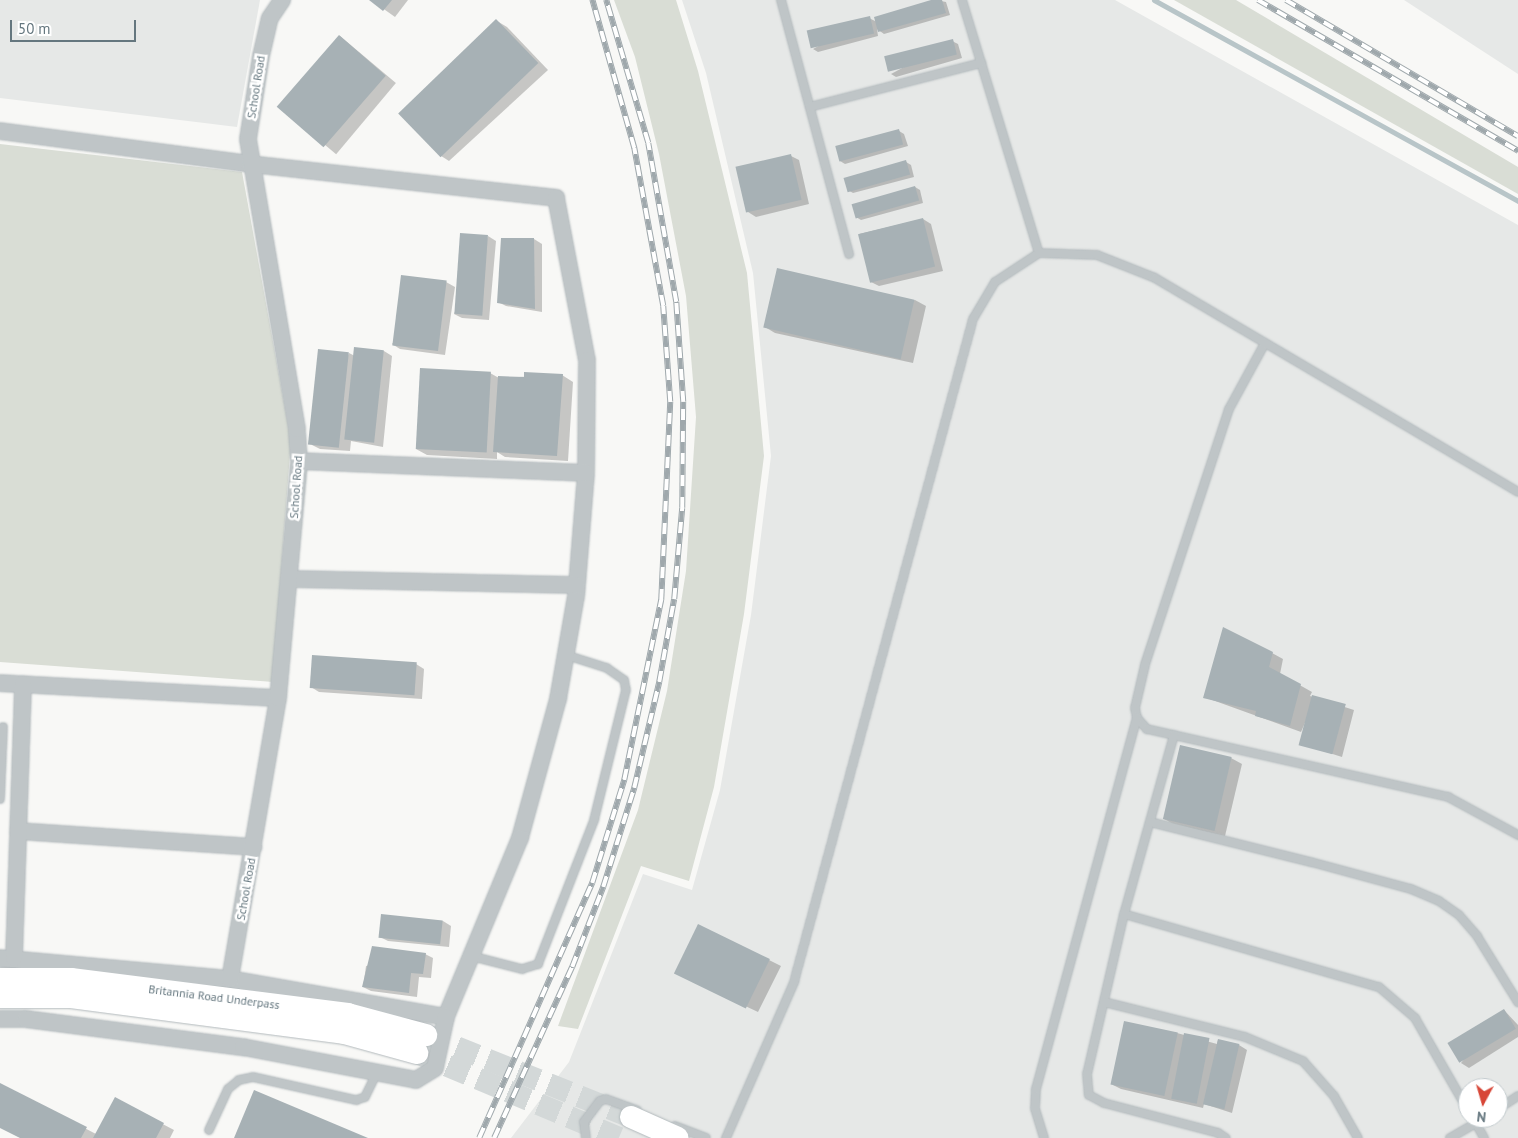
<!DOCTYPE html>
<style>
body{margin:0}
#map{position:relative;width:1518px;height:1138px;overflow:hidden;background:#f8f8f6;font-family:"PT Sans",sans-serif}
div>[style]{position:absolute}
.built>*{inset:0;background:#e6e8e7}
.green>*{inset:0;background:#d9ddd5}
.shadow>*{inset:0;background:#0003;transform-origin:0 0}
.stream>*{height:5px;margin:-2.5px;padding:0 2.5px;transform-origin:2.5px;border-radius:2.5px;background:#b8c5c8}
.building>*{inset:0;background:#a7b1b5;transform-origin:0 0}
.secondary-tunnel>*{height:22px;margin-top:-11px;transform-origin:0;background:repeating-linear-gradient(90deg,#d3d8d8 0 22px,transparent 0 33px)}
.roads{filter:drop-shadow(0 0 1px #b2b9bc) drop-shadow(0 0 1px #b2b9bc)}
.service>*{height:8px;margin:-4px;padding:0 4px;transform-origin:4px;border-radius:4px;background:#bfc5c7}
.minor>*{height:16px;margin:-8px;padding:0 8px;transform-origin:8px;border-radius:8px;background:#bfc5c7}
.secondary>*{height:22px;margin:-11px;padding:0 11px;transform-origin:11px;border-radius:11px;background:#fff}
.rail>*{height:5.5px;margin-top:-2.75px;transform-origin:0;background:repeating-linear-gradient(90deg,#fff 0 11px,#9fa8ac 0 22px);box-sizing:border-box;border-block:1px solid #9fa8ac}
span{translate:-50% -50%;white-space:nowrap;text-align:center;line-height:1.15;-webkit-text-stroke:5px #fff;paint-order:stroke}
.street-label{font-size:12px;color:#65777f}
.north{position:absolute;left:1458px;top:1078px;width:50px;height:50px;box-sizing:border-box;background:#fff;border:1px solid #c1c9cc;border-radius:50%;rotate:186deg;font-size:14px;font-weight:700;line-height:20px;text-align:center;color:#65777f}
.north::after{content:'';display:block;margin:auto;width:18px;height:22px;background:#d74637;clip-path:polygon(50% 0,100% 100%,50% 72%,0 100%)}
.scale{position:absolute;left:10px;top:20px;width:126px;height:22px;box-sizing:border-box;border:2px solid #65777f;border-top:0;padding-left:6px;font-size:15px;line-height:18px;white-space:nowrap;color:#65777f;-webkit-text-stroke:4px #fff;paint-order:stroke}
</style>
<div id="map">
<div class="built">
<div style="clip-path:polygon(0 0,260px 0,237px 127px,0 98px)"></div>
<div style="clip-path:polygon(evenodd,682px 0,1115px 0,1518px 225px,1518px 1138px,511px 1138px,569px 1062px,643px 874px,692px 890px,720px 790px,751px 615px,771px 456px,753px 273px,706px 73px,682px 0,1468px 1088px,1498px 1088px,1498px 1118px,1468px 1118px,1468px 1088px)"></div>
<div style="clip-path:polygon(1404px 0,1518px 0,1518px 74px)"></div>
</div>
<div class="green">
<div style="clip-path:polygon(614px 0,676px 0,698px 71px,747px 273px,764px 456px,744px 614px,714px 787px,689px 881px,641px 866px,578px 1029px,558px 1026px,638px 810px,667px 691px,686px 571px,696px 417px,686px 296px,659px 154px,635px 57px)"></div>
<div style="clip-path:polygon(1174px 0,1236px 0,1518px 167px,1518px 194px)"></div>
<div style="clip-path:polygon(0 144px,242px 172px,291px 440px,273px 682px,0 662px)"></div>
</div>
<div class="shadow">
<div style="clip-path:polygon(371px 0,408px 0,395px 17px)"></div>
<div style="clip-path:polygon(936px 0,946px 2px,950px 15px,884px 34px,877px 29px,878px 36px,818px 52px,813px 49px,869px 18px,877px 22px)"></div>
<div style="clip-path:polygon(497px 21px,507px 27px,548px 70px,449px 161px,438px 154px)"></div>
<div style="left:340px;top:36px;width:73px;height:93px;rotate:40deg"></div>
<div style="clip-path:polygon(952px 41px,958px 44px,962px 58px,896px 77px,891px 74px)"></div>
<div style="clip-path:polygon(899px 131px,904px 134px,908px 146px,845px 164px,840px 161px)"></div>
<div style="clip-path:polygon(791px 156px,799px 160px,809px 204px,756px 217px,748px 212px)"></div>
<div style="clip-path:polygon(906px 162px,911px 165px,914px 177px,853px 193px,848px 190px)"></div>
<div style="clip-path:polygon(915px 187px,920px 190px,923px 203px,861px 220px,856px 217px)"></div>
<div style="clip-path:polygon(923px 219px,931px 224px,943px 271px,879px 286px,871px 282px,859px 234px)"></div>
<div style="clip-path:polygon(488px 236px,496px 241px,489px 320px,462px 318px,454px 314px)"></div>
<div style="clip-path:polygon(534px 239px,542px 244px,542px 312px,506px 306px,498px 302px)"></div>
<div style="clip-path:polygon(446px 282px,455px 287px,445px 355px,400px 349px,392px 344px)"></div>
<div style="clip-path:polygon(915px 300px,926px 306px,913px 363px,775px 333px,765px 327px)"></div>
<div style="clip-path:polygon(384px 351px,392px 356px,383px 447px,351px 441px,350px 451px,320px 449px,312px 445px,349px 353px,355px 356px)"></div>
<div style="clip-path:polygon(490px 373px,499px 378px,562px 375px,573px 382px,568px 461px,505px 457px,497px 452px,497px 459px,427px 455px,416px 449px)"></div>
<div style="clip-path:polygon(1272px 653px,1283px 659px,1280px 674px,1312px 692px,1310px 696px,1354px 710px,1342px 757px,1301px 744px,1307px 718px,1301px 732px,1204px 697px)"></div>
<div style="clip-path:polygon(416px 664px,424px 669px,422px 699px,319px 692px,311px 687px)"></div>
<div style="clip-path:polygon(1231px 758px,1242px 764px,1225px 836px,1175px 825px,1164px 819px)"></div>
<div style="clip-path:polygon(443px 921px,451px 926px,449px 947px,388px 941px,380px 937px)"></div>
<div style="clip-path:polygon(698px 925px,781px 966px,758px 1012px,686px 978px)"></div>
<div style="clip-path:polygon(425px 954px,433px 958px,431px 978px,419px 977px,417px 997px,371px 991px,363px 987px,366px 966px)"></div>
<div style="clip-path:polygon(1504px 1010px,1518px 1025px,1518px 1037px,1469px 1068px,1461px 1063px)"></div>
<div style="clip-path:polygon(1177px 1033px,1217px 1044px,1218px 1040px,1239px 1045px,1247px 1050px,1232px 1113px,1204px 1104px,1203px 1108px,1121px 1089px,1113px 1085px)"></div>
<div style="clip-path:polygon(0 1084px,96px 1134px,115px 1099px,174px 1130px,170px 1138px,21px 1138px,0 1127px)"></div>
</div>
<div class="stream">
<div style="left:1154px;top:0;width:416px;rotate:28.9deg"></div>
</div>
<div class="building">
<div style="clip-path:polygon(369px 0,392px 0,383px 11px)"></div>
<div style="clip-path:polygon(931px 0,942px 0,946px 13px,878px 32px,874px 17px)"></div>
<div style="left:870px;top:16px;width:18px;height:65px;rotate:77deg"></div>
<div style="left:496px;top:19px;width:61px;height:136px;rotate:46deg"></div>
<div style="left:339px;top:35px;width:62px;height:95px;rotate:41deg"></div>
<div style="left:953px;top:39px;width:16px;height:71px;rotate:76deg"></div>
<div style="left:899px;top:129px;width:16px;height:66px;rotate:75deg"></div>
<div style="left:791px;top:154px;width:47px;height:57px;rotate:77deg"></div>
<div style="left:906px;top:160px;width:15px;height:65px;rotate:74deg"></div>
<div style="left:915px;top:186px;width:15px;height:66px;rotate:74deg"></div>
<div style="left:923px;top:218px;width:50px;height:67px;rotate:76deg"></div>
<div style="left:460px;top:233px;width:28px;height:81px;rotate:4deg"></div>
<div style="clip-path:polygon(501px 238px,534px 238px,535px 309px,497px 303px)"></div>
<div style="left:777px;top:268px;width:141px;height:61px;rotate:13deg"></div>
<div style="left:401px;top:275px;width:46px;height:71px;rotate:7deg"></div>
<div style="left:354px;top:347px;width:30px;height:93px;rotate:6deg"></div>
<div style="left:318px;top:349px;width:31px;height:96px;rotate:6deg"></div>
<div style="left:420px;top:368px;width:71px;height:81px;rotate:3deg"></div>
<div style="clip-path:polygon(524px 372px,563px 374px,557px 456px,493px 452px,498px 376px,524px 377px)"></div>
<div style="clip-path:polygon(1223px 627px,1273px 652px,1269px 667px,1301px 684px,1290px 726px,1255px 716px,1256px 711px,1203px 698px)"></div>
<div style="left:312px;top:655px;width:105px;height:33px;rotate:4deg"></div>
<div style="left:1312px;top:695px;width:35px;height:52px;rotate:15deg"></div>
<div style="left:1180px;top:745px;width:53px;height:76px;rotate:13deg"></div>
<div style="left:381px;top:914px;width:62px;height:24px;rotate:6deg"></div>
<div style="left:698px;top:924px;width:80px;height:55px;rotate:26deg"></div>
<div style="clip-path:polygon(372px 946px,426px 953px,423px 974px,411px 973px,409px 993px,362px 987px)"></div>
<div style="left:1504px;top:1009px;width:23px;height:66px;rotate:59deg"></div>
<div style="left:1124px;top:1021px;width:55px;height:65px;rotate:12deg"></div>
<div style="left:1184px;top:1033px;width:26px;height:67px;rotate:11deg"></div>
<div style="left:1218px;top:1039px;width:22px;height:67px;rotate:13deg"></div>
<div style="clip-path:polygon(0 1083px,87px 1127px,81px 1138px,20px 1138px,0 1128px)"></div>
<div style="clip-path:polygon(254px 1090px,368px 1138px,234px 1138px)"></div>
<div style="clip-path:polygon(115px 1097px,164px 1123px,156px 1138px,93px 1138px)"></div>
</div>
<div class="secondary-tunnel">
<div style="left:426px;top:1035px;width:221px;rotate:21.8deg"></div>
<div style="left:417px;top:1053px;width:219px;rotate:22.8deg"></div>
</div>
<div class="roads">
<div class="service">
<div style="left:781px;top:0;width:263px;rotate:75deg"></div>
<div style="left:962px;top:0;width:264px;rotate:73.1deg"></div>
<div style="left:810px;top:107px;width:177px;rotate:-14.4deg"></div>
<div style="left:1265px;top:343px;width:75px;rotate:118.6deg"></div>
<div style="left:1229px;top:409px;width:269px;rotate:108.2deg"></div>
<div style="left:1145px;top:665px;width:44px;rotate:103.1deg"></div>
<div style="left:1135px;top:708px;width:10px;rotate:79deg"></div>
<div style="left:1137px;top:718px;width:15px;rotate:48deg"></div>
<div style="left:1147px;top:729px;width:309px;rotate:12.7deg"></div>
<div style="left:1448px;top:797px;width:80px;rotate:28.5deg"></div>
<div style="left:1174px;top:735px;width:186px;rotate:105.6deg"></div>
<div style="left:1124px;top:914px;width:164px;rotate:103deg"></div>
<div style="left:1087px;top:1074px;width:21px;rotate:85deg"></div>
<div style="left:1089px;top:1095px;width:17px;rotate:28deg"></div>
<div style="left:1104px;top:1103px;width:118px;rotate:14.7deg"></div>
<div style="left:1218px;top:1133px;width:9px;rotate:32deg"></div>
<div style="left:0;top:799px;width:72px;rotate:-87.6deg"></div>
<div style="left:1150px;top:822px;width:166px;rotate:14deg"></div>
<div style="left:1311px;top:862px;width:104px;rotate:15.1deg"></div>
<div style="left:1411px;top:889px;width:30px;rotate:23deg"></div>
<div style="left:1439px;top:901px;width:24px;rotate:35deg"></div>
<div style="left:1459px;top:915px;width:28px;rotate:49deg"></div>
<div style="left:1477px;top:936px;width:78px;rotate:58.2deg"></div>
<div style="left:1124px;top:914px;width:265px;rotate:16deg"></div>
<div style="left:1379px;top:987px;width:48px;rotate:40.7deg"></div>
<div style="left:1415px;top:1018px;width:106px;rotate:60.1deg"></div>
<div style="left:471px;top:956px;width:53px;rotate:14.3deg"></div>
<div style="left:522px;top:969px;width:17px;rotate:-17deg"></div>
<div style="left:538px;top:964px;width:155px;rotate:-68.7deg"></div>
<div style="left:594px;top:820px;width:134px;rotate:-76.2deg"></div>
<div style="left:626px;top:690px;width:10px;rotate:-101deg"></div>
<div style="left:624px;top:680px;width:21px;rotate:-145deg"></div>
<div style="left:607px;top:668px;width:43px;rotate:-162.4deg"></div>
<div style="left:1104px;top:1002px;width:145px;rotate:13.9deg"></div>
<div style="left:1245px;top:1037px;width:63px;rotate:22.5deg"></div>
<div style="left:1303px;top:1061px;width:47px;rotate:48.5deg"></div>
<div style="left:1334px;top:1096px;width:48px;rotate:60.3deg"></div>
<div style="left:1498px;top:1109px;width:24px;rotate:-33deg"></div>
<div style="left:1473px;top:1118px;width:23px;rotate:61deg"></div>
<div style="left:675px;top:1126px;width:33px;rotate:21deg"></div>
<div style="left:209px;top:1130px;width:45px;rotate:-65.1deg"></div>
<div style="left:228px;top:1089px;width:14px;rotate:-39deg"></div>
<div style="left:239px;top:1080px;width:14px;rotate:-12deg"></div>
<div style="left:253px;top:1077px;width:106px;rotate:12.6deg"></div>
<div style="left:356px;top:1100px;width:9px;rotate:-18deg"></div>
<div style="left:365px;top:1097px;width:28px;rotate:-64deg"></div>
<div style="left:586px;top:1138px;width:16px;rotate:-97deg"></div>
<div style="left:584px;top:1122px;width:26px;rotate:-53deg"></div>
<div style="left:600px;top:1101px;width:6px;rotate:-18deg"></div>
<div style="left:606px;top:1099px;width:33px;rotate:20deg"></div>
<div style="left:726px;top:1138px;width:170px;rotate:-66.4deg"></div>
<div style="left:794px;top:982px;width:687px;rotate:-74.89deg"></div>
<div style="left:973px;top:319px;width:43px;rotate:-59.3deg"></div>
<div style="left:995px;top:282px;width:53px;rotate:-33.4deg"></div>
<div style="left:1039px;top:253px;width:58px;rotate:2deg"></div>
<div style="left:1097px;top:255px;width:62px;rotate:21.6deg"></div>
<div style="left:1155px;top:278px;width:421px;rotate:30.5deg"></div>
<div style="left:1044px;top:1138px;width:31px;rotate:-107deg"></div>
<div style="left:1035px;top:1108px;width:19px;rotate:-87deg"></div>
<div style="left:1036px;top:1089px;width:385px;rotate:-74.8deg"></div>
<div style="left:1450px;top:1138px;width:39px;rotate:-30deg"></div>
</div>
<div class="minor">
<div style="left:0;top:131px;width:252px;rotate:7.5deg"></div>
<div style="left:250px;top:164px;width:308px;rotate:6.3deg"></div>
<div style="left:556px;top:198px;width:165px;rotate:79.2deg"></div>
<div style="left:587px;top:360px;width:113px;rotate:90.5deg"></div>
<div style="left:586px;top:473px;width:123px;rotate:94.6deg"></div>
<div style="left:576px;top:596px;width:105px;rotate:99.9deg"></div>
<div style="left:558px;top:699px;width:144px;rotate:105.3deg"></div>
<div style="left:520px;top:838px;width:194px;rotate:112.5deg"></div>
<div style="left:446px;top:1017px;width:219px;rotate:-170deg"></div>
<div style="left:230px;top:979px;width:231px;rotate:-174.8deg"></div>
<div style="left:299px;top:461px;width:287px;rotate:2.4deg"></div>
<div style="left:289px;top:579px;width:288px;rotate:1.2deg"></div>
<div style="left:0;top:683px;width:278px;rotate:3.1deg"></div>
<div style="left:18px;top:831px;width:236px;rotate:3.9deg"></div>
<div style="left:14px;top:958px;width:274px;rotate:-88.1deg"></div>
<div style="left:230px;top:979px;width:285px;rotate:-80.3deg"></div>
<div style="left:278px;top:698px;width:238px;rotate:-84.9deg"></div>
<div style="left:299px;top:461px;width:32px;rotate:-94deg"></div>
<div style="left:297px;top:429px;width:294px;rotate:-99.6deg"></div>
<div style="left:248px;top:139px;width:84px;rotate:-81.1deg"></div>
<div style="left:261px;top:56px;width:39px;rotate:-77deg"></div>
<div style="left:270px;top:18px;width:22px;rotate:-56deg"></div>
<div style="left:0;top:1019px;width:26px"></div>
<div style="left:26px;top:1019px;width:219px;rotate:7.4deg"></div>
<div style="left:243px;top:1047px;width:176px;rotate:10.8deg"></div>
<div style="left:416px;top:1080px;width:22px;rotate:-32deg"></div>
<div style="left:435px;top:1068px;width:52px;rotate:-77.8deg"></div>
</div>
<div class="secondary">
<div style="left:0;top:979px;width:71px"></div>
<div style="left:71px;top:979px;width:279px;rotate:7.2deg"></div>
<div style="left:348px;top:1014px;width:81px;rotate:15.1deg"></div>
<div style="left:0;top:997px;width:71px"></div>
<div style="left:71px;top:997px;width:275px;rotate:7.5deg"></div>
<div style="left:344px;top:1033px;width:76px;rotate:15.3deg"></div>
<div style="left:631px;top:1117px;width:51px;rotate:24.1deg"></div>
</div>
</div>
<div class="rail">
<div style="left:1258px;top:0;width:301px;rotate:30.1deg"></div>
<div style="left:1286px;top:0;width:269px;rotate:30.4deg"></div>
<div style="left:479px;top:1138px;width:279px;rotate:-66.1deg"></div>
<div style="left:592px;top:883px;width:108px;rotate:-72.7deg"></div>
<div style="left:624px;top:780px;width:184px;rotate:-78.4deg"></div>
<div style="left:661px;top:600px;width:198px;rotate:-87.4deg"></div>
<div style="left:670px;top:402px;width:96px;rotate:-94.2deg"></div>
<div style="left:663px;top:306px;width:161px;rotate:-100.4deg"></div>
<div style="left:634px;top:148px;width:154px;rotate:-105.8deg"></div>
<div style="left:494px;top:1138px;width:188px;rotate:-65.5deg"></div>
<div style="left:572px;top:967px;width:86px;rotate:-68.8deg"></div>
<div style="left:603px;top:887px;width:104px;rotate:-72.6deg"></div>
<div style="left:634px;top:788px;width:109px;rotate:-76.7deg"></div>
<div style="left:659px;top:682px;width:84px;rotate:-79.8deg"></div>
<div style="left:674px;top:599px;width:91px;rotate:-85deg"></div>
<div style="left:682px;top:508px;width:106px;rotate:-89.5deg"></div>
<div style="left:683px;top:402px;width:100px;rotate:-94deg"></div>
<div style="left:676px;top:302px;width:161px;rotate:-100deg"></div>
<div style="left:648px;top:143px;width:149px;rotate:-106.4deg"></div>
</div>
<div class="street-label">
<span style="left:256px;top:87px;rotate:-81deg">School Road</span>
<span style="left:296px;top:487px;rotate:-86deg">School Road</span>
<span style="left:246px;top:889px;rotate:-80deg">School Road</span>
<span style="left:214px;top:997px;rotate:7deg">Britannia Road Underpass</span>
</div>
<div class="north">N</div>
<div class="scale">50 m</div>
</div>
